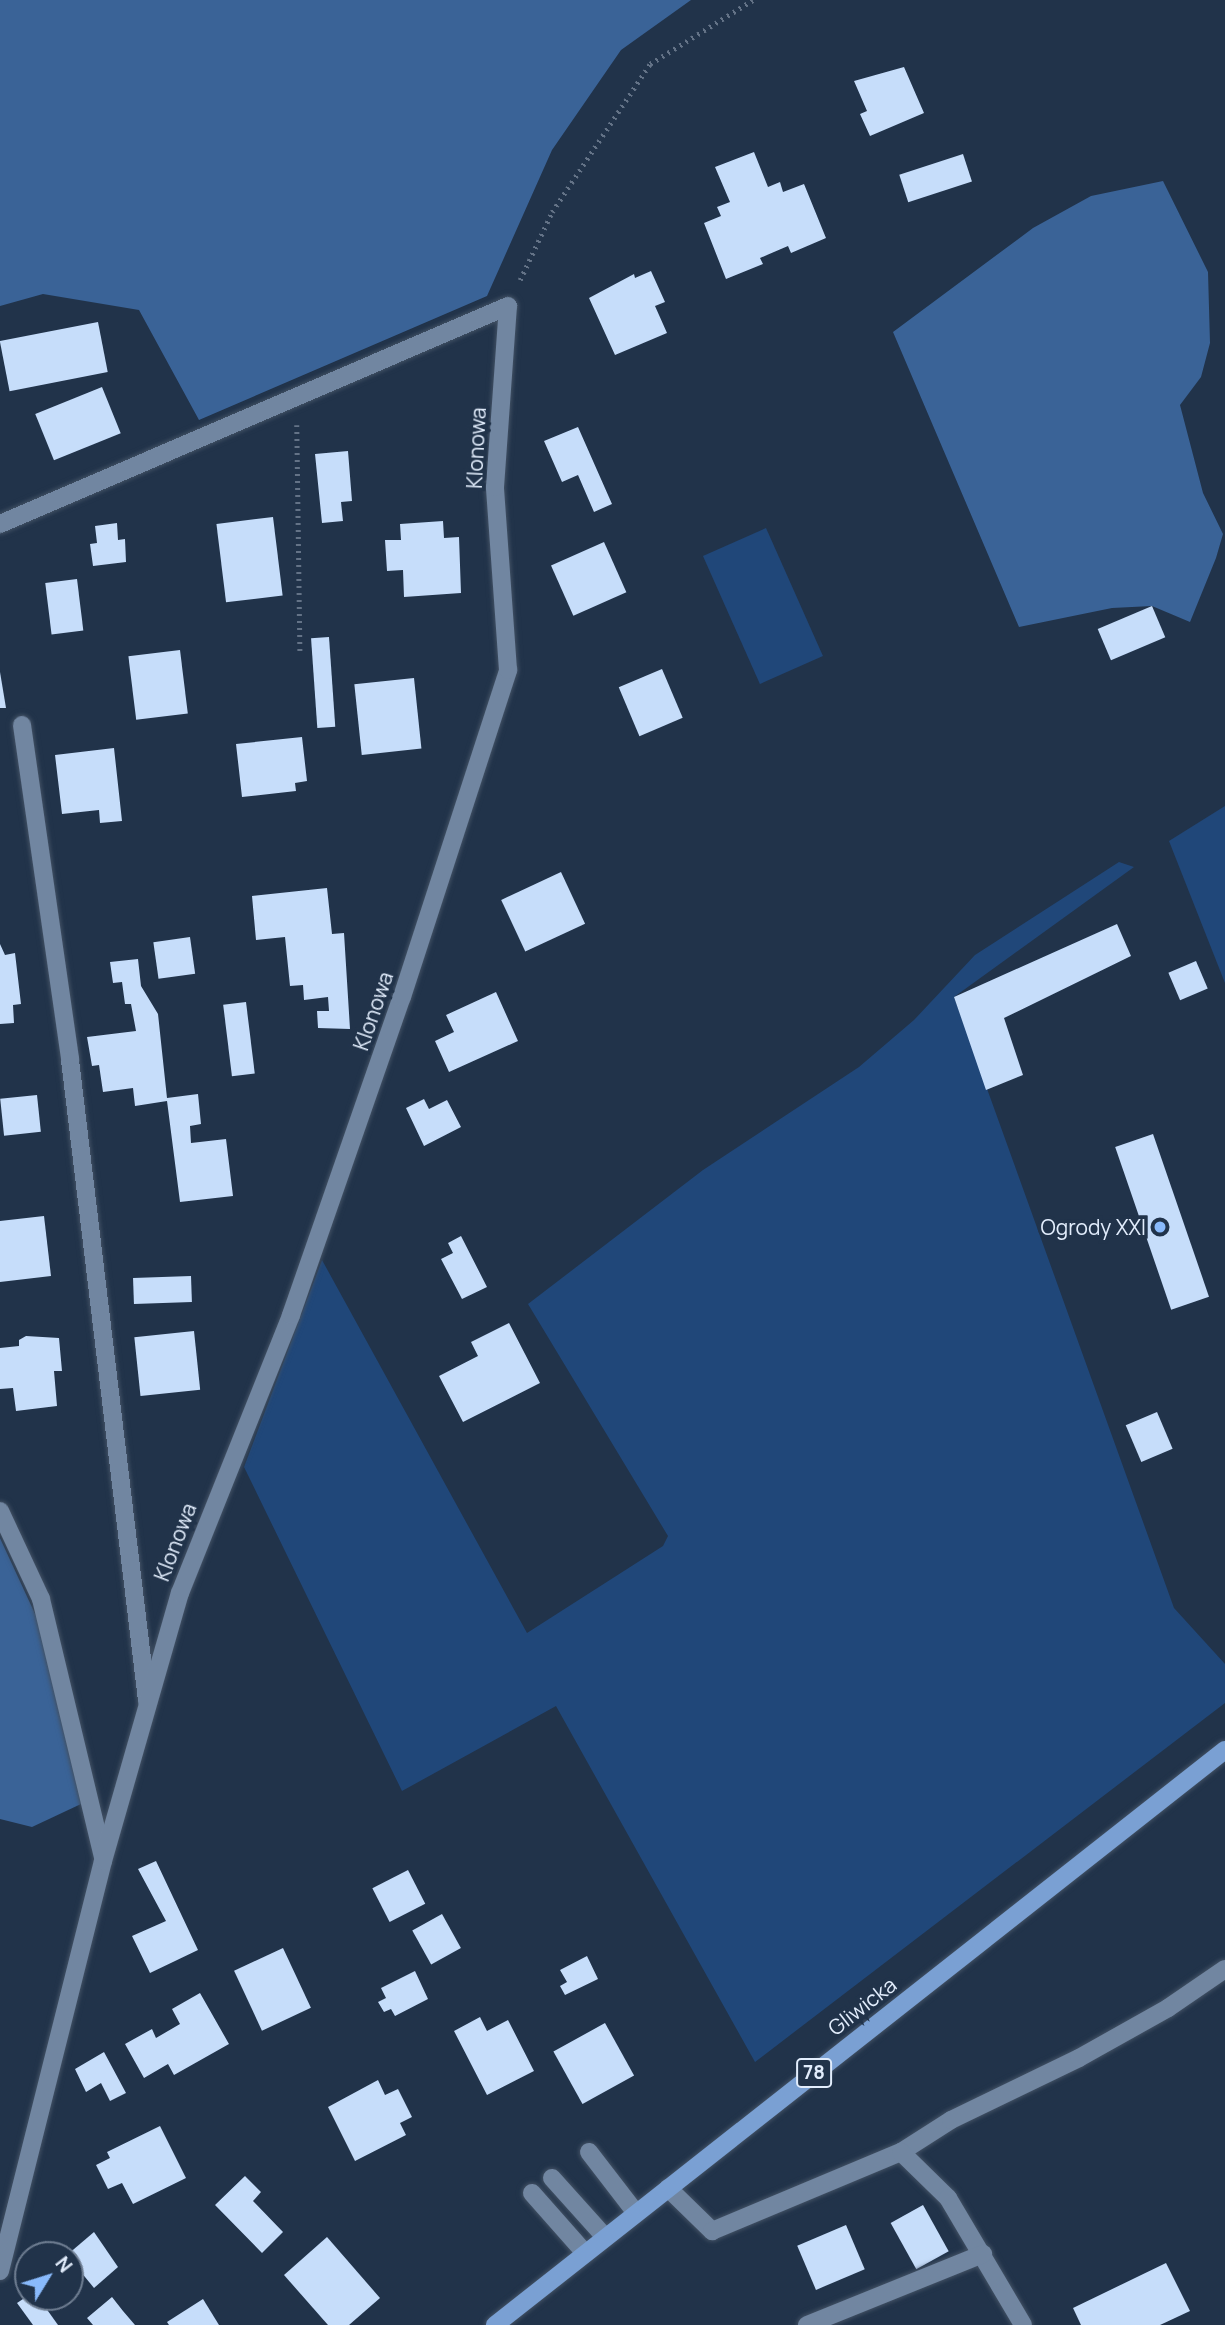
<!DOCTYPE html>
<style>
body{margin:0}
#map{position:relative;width:1225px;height:2325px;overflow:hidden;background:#21334a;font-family:Manrope,sans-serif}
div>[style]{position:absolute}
.green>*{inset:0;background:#204779;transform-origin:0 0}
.forest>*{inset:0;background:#3a6397}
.building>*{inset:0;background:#c6ddfa;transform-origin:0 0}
.path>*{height:4.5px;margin-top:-2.25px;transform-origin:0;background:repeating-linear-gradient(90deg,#647387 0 2px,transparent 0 7px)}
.roads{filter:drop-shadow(0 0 2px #425164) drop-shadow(0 0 2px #425164)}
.minor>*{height:18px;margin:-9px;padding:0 9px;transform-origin:9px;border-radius:9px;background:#7186a1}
.major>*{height:18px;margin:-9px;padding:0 9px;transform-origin:9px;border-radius:9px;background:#7aa0d3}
.dots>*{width:19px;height:19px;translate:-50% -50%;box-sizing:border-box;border:4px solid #21334a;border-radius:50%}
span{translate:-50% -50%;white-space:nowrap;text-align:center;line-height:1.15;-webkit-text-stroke:7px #21334a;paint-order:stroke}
.shield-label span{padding:2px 5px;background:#21334a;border:2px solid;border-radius:5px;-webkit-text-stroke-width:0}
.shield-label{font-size:19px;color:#e2edfc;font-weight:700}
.street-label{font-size:21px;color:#e2edfc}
.poi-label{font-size:21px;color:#e2edfc}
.right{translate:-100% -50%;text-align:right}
.north{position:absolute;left:14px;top:2241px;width:70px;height:70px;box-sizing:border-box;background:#21334a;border:2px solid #6e7d91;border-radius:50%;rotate:52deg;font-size:19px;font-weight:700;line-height:28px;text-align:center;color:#e2edfc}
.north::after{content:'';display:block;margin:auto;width:24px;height:32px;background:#89bafc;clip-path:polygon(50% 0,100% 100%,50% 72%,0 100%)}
</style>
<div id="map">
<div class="green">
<div style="left:766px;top:528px;width:140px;height:69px;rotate:66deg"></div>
<div style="clip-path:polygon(1225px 806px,1225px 983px,1169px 841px)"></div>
<div style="clip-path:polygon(1119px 862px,1134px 867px,954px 997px,1174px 1608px,1225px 1664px,1225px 1703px,755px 2062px,556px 1706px,402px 1791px,244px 1467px,322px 1260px,527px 1633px,663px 1546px,668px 1536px,528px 1304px,703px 1170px,859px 1067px,914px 1020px,975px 955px)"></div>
</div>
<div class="forest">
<div style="clip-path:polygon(0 0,691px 0,621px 50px,552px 150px,487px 296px,199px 420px,139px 310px,43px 294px,0 306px)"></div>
<div style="clip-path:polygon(1163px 181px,1208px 272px,1210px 343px,1201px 377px,1180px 405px,1203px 493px,1223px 534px,1216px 558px,1190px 622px,1152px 606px,1112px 608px,1019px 627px,893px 332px,1033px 228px,1091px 196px)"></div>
<div style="clip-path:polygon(0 1538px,37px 1618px,81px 1804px,32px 1827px,0 1819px)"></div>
</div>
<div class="building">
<div style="clip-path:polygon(904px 67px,924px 113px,870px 136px,860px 114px,867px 111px,854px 81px)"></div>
<div style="clip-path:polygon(754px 152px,768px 187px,780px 182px,783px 192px,804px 184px,826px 238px,791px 253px,788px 246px,760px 258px,763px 264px,726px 279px,704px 223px,721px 216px,717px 207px,730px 202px,715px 167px)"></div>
<div style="left:963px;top:154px;width:29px;height:67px;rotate:72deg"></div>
<div style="clip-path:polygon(651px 271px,665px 302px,655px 306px,667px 333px,615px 355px,589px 298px,634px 274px,635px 278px)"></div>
<div style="left:98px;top:322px;width:51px;height:100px;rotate:79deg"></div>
<div style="left:102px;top:387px;width:50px;height:72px;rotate:68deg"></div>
<div style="clip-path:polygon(578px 427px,612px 504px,594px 512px,578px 475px,562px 482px,544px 441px)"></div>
<div style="clip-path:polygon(348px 451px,352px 501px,341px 502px,343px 521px,322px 523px,315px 454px)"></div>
<div style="left:273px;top:517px;width:79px;height:57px;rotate:83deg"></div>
<div style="clip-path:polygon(443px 521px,444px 538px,459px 537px,461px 593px,404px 597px,403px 570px,387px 571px,385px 540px,401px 540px,400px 524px)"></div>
<div style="clip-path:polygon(117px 523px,118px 540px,125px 539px,126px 562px,93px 566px,90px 544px,97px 543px,95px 526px)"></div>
<div style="left:604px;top:542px;width:55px;height:58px;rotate:66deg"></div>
<div style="left:77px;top:579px;width:52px;height:32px;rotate:83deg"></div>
<div style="left:1152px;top:606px;width:34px;height:59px;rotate:67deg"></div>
<div style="left:329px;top:637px;width:90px;height:18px;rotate:86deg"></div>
<div style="left:180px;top:650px;width:64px;height:52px;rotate:83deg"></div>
<div style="left:662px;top:669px;width:53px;height:47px;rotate:67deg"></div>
<div style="clip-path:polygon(0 672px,6px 708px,0 708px)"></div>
<div style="left:414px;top:678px;width:71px;height:60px;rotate:84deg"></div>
<div style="clip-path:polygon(302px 737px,307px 781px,295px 783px,296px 791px,242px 797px,236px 744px)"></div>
<div style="clip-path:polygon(114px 748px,122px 821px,100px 823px,99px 810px,62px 814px,55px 755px)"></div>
<div style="left:561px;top:872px;width:57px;height:66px;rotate:65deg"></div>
<div style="clip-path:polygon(327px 888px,332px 934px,344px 933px,350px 1029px,318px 1028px,317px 1011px,329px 1011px,328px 997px,304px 1000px,303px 985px,290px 986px,285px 937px,256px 940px,252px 896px)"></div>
<div style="clip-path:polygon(1117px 924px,1131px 956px,1004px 1018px,1023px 1075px,986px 1090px,954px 997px)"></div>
<div style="left:190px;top:937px;width:37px;height:37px;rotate:82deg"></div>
<div style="clip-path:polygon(0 944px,5px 955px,15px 953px,21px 1004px,13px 1005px,14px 1023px,0 1024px)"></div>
<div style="clip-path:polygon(138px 959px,141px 986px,158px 1014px,167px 1098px,198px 1094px,201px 1124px,190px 1126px,191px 1143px,226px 1139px,233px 1196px,180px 1202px,167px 1101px,135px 1106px,133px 1088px,103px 1092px,99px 1065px,92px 1066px,87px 1037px,136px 1031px,131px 1004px,125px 1004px,122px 982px,113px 983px,110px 962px)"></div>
<div style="left:1196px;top:961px;width:30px;height:30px;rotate:67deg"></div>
<div style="clip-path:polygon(496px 992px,518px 1041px,449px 1072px,435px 1041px,454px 1032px,446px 1015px)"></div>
<div style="left:246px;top:1002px;width:72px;height:23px;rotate:83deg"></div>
<div style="left:37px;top:1095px;width:37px;height:37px;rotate:84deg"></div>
<div style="clip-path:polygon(424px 1099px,429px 1109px,447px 1100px,461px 1127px,424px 1146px,406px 1108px)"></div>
<div style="left:1153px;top:1134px;width:172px;height:40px;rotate:71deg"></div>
<div style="clip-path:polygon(44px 1216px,51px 1276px,0 1282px,0 1221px)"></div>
<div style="clip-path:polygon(461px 1236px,487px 1287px,462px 1299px,441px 1259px,453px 1253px,448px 1243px)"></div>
<div style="left:191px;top:1276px;width:26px;height:58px;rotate:88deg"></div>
<div style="clip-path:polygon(509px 1323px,540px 1383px,463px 1422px,439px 1376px,478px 1356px,471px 1342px)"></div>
<div style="left:194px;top:1331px;width:59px;height:60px;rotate:84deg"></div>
<div style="clip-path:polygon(26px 1336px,59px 1338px,62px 1371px,54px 1371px,57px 1406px,16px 1411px,13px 1388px,0 1389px,0 1348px,19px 1346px,19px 1340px)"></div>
<div style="left:1157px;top:1412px;width:40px;height:34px;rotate:67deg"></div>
<div style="clip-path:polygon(156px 1861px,198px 1950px,150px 1973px,132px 1936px,166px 1921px,138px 1869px)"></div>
<div style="left:408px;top:1870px;width:38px;height:40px;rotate:63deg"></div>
<div style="left:442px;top:1914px;width:39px;height:34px;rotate:61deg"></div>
<div style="left:283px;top:1948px;width:66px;height:54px;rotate:65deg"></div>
<div style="clip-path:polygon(587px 1956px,598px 1979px,565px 1995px,560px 1986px,567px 1982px,560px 1970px)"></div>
<div style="clip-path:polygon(415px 1971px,428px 1999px,395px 2016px,391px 2009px,384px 2012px,378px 2002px,386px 1998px,381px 1988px)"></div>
<div style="clip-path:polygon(200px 1993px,229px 2044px,174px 2075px,168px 2064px,144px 2078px,125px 2044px,152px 2029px,156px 2038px,180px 2024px,172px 2009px)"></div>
<div style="clip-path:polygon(480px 2017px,487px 2031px,508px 2020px,534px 2071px,487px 2095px,454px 2031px)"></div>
<div style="left:605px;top:2023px;width:60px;height:59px;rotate:61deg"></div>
<div style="clip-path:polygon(104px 2052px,126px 2093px,110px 2101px,101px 2083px,86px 2092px,75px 2069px)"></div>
<div style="clip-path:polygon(378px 2080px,385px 2095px,398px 2089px,412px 2117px,400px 2123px,406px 2135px,355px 2161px,328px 2107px)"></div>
<div style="clip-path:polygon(160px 2126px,186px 2178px,133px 2204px,122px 2183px,108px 2189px,96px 2165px,110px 2158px,107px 2152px)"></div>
<div style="clip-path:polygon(245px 2176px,261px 2192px,253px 2201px,283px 2232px,262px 2253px,215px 2205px)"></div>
<div style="left:923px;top:2205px;width:53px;height:37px;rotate:61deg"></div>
<div style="left:846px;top:2225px;width:48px;height:53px;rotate:67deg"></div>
<div style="clip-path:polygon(94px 2232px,118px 2267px,94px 2288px,67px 2255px)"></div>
<div style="clip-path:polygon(327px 2237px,380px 2298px,349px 2325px,328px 2325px,284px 2275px)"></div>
<div style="clip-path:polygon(1166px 2263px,1190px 2311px,1160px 2325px,1081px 2325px,1073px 2308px)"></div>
<div style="clip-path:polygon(26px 2297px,38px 2297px,58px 2325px,33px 2325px,17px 2303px)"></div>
<div style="clip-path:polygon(112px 2297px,123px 2311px,135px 2325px,93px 2325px,87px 2318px)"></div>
<div style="clip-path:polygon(203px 2299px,219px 2325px,169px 2325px,167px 2322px)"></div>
</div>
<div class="path">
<div style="left:520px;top:280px;width:75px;rotate:-64.8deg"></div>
<div style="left:552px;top:212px;width:178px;rotate:-56.5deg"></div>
<div style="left:650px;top:64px;width:121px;rotate:-31.9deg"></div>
<div style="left:297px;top:425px;width:229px;rotate:89.2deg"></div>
</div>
<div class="roads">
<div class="minor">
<div style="left:22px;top:725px;width:338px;rotate:81.8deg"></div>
<div style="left:70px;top:1060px;width:645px;rotate:83.14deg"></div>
<div style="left:0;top:1511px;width:97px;rotate:65deg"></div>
<div style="left:41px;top:1599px;width:265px;rotate:76.5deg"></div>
<div style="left:589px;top:2152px;width:77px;rotate:52.4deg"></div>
<div style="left:901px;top:2152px;width:59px;rotate:-32.6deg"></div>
<div style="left:951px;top:2120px;width:142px;rotate:-25.8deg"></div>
<div style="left:1079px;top:2058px;width:102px;rotate:-29.3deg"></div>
<div style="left:1168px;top:2008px;width:69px;rotate:-34.4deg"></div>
<div style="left:552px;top:2178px;width:79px;rotate:48.1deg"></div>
<div style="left:668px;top:2188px;width:62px;rotate:44.3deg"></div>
<div style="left:712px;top:2231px;width:205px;rotate:-22.7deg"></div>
<div style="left:901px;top:2152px;width:66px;rotate:44.4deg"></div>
<div style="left:948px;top:2198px;width:147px;rotate:59.4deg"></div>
<div style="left:532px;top:2193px;width:80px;rotate:48.5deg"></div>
<div style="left:0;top:2271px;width:423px;rotate:-75.9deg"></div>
<div style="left:103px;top:1861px;width:279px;rotate:-74deg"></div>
<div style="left:180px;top:1593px;width:299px;rotate:-68.2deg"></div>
<div style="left:291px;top:1315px;width:337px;rotate:-70.8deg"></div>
<div style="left:402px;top:997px;width:344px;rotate:-72deg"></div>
<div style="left:508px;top:670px;width:183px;rotate:-94.1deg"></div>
<div style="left:495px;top:487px;width:181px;rotate:-85.9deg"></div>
<div style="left:508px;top:306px;width:553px;rotate:156.77deg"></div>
<div style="left:807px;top:2325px;width:190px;rotate:-22deg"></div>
</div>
<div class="major">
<div style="left:495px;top:2325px;width:929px;rotate:-38.23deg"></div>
</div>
</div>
<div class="dots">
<div style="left:1160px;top:1227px;background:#89bafc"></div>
</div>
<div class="shield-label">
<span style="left:814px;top:2073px">78</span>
</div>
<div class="street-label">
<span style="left:476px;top:448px;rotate:-87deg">Klonowa</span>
<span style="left:373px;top:1011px;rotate:-71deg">Klonowa</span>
<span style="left:175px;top:1542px;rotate:-69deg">Klonowa</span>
<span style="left:862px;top:2006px;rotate:-38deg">Gliwicka</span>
</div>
<div class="poi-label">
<span class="right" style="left:1146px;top:1227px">Ogrody XXI</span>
</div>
<div class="north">N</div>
</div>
